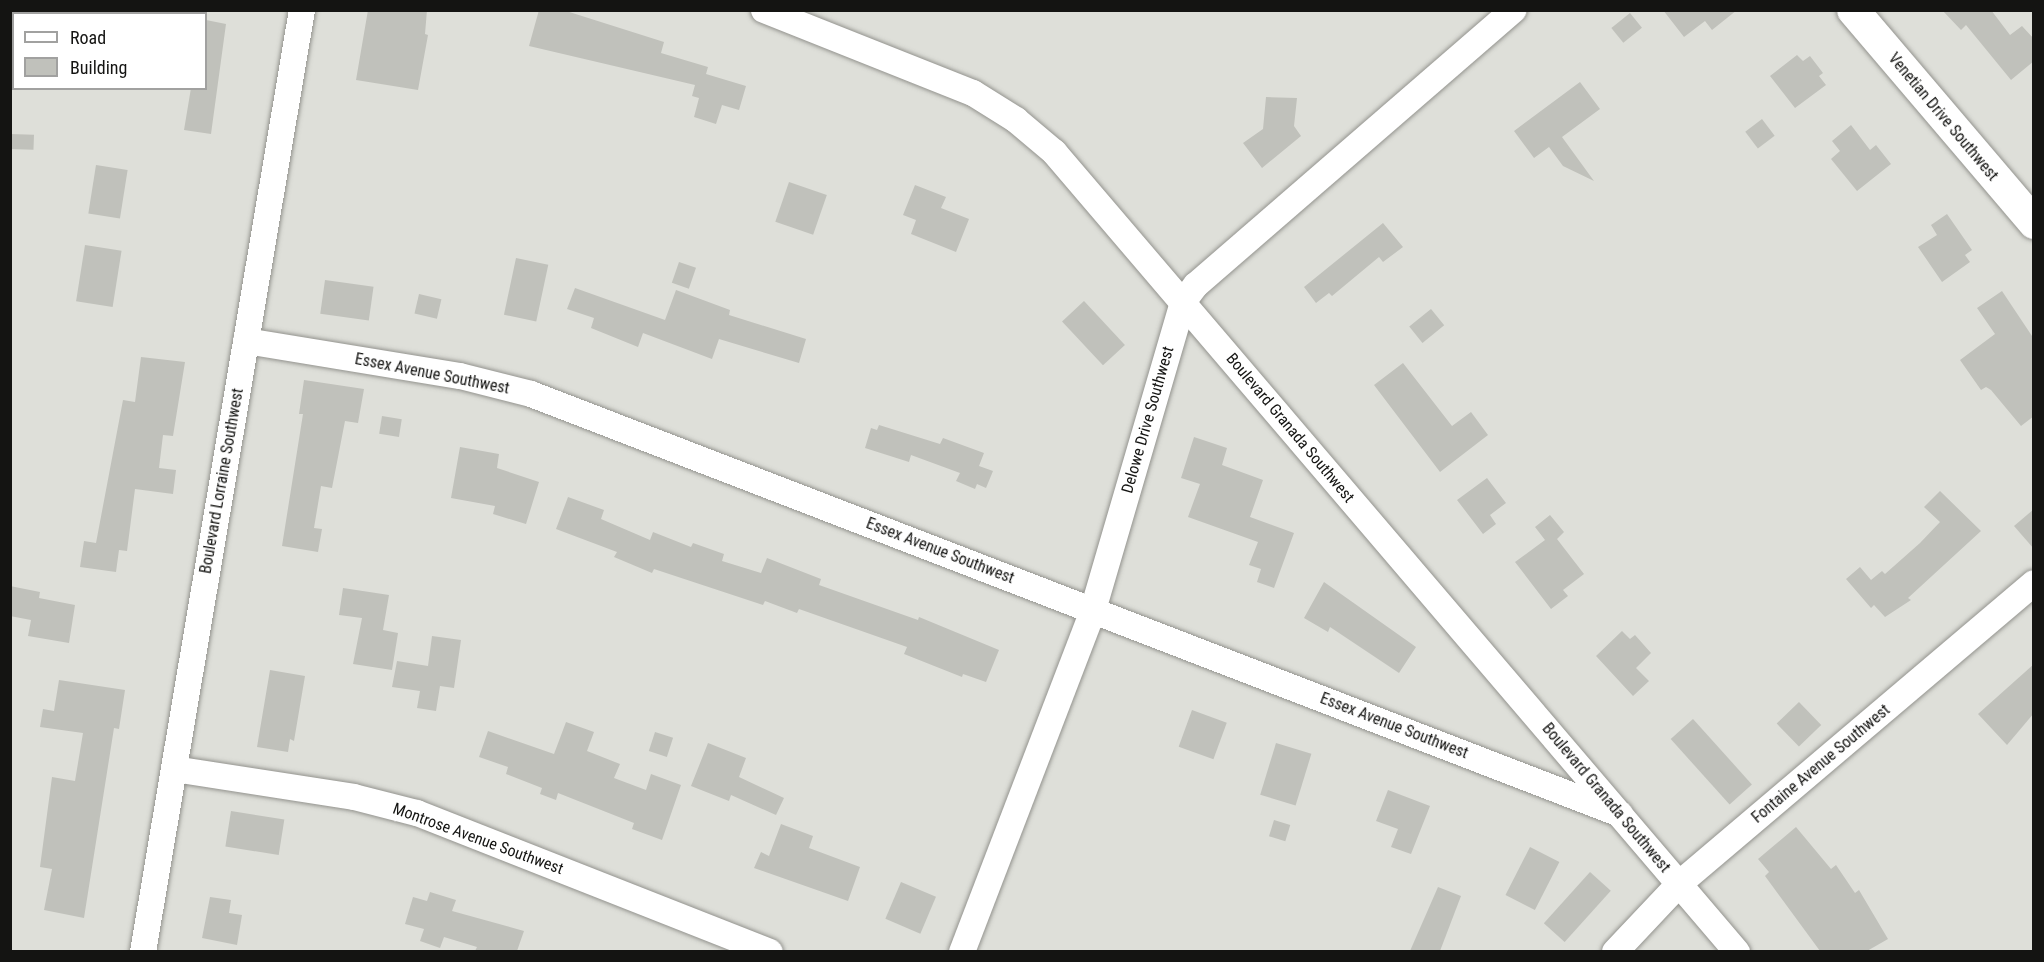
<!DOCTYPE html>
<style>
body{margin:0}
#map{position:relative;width:2044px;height:962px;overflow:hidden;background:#dedfd9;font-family:"Roboto Condensed",sans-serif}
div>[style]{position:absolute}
.building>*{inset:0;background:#c0c1bb;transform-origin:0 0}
.roads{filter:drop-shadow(0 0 2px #93938e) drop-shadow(0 0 2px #93938e)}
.minor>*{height:26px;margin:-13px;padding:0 13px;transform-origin:13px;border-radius:13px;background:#fff}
.tertiary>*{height:32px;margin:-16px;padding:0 16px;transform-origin:16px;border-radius:16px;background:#fff}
span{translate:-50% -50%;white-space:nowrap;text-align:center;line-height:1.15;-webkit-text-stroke:6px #fff;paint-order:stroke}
.street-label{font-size:16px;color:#141412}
.frame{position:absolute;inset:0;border:12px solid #141412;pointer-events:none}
.legend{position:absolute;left:12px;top:12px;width:195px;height:78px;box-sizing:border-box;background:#fff;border:2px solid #a1a1a0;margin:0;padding:8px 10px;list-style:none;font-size:18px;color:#141412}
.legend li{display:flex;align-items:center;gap:12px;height:30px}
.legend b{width:30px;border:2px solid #a1a1a0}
</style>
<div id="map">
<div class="building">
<div style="clip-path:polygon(368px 10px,427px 10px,425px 34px,428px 35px,418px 90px,356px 80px)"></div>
<div style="clip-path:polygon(539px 10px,563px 10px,664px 42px,661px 53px,708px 67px,706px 74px,746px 86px,739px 110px,722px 105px,716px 124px,694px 117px,699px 98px,692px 96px,695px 85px,529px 46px)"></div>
<div style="clip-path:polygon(1663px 10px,1737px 10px,1712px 30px,1705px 21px,1684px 37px)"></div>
<div style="clip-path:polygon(1942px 10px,1991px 10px,2010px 35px,2022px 26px,2034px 39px,2034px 61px,2011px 80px,1966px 25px,1961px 30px)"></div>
<div style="left:1630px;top:13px;width:19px;height:24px;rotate:51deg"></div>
<div style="clip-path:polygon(206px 20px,226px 24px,211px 134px,184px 130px,191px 88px,206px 88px)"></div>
<div style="clip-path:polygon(1797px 55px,1803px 61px,1810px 56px,1823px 73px,1819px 76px,1826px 85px,1795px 108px,1770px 76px)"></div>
<div style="clip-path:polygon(1580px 82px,1600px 109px,1562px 137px,1594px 181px,1563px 166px,1549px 147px,1534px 158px,1514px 131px)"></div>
<div style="clip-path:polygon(1266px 97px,1297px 98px,1294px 126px,1301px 136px,1262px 168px,1243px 143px,1263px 129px)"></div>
<div style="left:1762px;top:119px;width:21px;height:21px;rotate:53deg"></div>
<div style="clip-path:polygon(1851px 125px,1870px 150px,1876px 145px,1891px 164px,1857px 191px,1831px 159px,1840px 151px,1832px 141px)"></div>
<div style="left:10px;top:134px;width:24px;height:15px;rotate:2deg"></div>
<div style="left:96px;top:165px;width:32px;height:49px;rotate:9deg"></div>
<div style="left:789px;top:182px;width:40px;height:42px;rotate:19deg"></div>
<div style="clip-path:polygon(915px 185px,946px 197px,941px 208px,969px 219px,956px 252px,911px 234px,916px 220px,903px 215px)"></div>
<div style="clip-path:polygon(1947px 214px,1972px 250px,1965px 255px,1970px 262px,1942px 282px,1918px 247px,1937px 235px,1931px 225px)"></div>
<div style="clip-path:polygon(1383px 223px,1403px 247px,1383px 262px,1379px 257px,1332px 296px,1329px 293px,1316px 303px,1304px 287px)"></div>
<div style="left:85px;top:245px;width:37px;height:57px;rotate:9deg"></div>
<div style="left:516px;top:258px;width:33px;height:58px;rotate:12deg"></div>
<div style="left:679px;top:262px;width:18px;height:22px;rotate:19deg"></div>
<div style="left:325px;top:280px;width:49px;height:34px;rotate:8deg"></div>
<div style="clip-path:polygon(575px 288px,665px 320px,676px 290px,730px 310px,729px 315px,806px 339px,799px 363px,719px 339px,712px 359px,643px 333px,638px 347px,591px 328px,594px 318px,567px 309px)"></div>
<div style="clip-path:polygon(2002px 291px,2034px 339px,2034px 416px,2021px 426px,1991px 390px,1986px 387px,1981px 390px,1960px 360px,1995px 334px,1977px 308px)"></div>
<div style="left:419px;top:294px;width:23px;height:20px;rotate:13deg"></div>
<div style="left:1084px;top:301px;width:60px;height:30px;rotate:47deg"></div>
<div style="left:1431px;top:309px;width:21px;height:28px;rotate:51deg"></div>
<div style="clip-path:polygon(141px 357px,185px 362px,173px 436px,163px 435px,159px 468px,176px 470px,173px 494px,135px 489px,127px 551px,119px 550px,116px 572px,80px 567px,84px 541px,96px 543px,123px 400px,135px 402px)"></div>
<div style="clip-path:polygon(1403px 363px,1452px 426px,1471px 412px,1488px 435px,1440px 472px,1374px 385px)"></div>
<div style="clip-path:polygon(304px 380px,364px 389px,358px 423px,345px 421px,332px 488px,321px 486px,314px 528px,322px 529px,318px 552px,282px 546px,303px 414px,299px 414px)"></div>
<div style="left:382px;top:416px;width:20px;height:18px;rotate:9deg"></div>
<div style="clip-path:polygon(879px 425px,940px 444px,943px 438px,984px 453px,979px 466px,993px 471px,986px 488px,977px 484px,975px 489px,956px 481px,960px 473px,911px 455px,909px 462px,865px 448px,871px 428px,877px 430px)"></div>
<div style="clip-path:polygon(1194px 437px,1227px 448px,1222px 465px,1263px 480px,1250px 517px,1294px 533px,1274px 588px,1257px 582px,1261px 569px,1249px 565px,1258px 542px,1188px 517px,1200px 484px,1181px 478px)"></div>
<div style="clip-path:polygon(460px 447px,499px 454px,497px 468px,539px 482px,526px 524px,493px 514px,495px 506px,451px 498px)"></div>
<div style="clip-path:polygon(1487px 478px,1506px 503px,1490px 515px,1496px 524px,1483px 534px,1457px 500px)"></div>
<div style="clip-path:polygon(1940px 491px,1981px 531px,1908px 598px,1911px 600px,1885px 617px,1874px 605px,1871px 608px,1846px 579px,1860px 567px,1871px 580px,1882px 571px,1885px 574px,1920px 543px,1940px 522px,1924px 507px)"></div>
<div style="clip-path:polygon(568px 497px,604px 510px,601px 519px,650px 540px,653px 532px,691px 547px,693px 543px,724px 554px,722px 561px,761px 573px,767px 558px,821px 579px,819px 585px,918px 620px,919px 617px,999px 650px,986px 682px,963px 674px,962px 677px,904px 654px,907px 647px,799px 609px,797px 613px,765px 601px,763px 605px,654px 569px,652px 573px,614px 557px,617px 552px,556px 529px)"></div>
<div style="clip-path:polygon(2034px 509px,2034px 549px,2014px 526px)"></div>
<div style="clip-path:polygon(1550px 515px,1564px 532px,1557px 539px,1584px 574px,1563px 590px,1568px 596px,1551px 609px,1515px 562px,1545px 540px,1535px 527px)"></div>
<div style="clip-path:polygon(1324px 582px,1416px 647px,1399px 673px,1330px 627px,1328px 632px,1304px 618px)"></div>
<div style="clip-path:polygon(10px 586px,40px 592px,39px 598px,75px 605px,69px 643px,28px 636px,31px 620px,10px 616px)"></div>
<div style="clip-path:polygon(343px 588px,389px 595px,383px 630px,398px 633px,392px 670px,353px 664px,362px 618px,339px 615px)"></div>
<div style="clip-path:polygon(1622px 631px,1630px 639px,1635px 635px,1651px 653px,1636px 668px,1649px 681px,1633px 696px,1596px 656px)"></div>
<div style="clip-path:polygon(432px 636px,461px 640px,454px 688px,440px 686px,436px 711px,417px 708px,420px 691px,392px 687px,397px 661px,428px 666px)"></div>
<div style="clip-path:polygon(2034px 664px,2034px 713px,2007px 745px,1978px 714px)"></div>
<div style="clip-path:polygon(270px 670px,305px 676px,294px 741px,290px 739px,288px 752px,257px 747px)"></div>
<div style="clip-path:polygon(59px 680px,125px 690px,119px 729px,114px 728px,84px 918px,44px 910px,52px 869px,40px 867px,52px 777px,75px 781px,83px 733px,40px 727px,43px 709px,54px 711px)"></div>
<div style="left:1799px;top:702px;width:32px;height:31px;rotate:46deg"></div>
<div style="left:1192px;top:710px;width:37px;height:39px;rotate:20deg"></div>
<div style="left:1693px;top:719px;width:88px;height:30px;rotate:48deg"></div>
<div style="clip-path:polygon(566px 722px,594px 732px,587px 751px,620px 764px,614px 778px,646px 790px,651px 774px,681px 785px,662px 840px,632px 829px,634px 823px,558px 793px,556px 800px,540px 794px,542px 788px,506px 774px,508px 767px,479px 757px,488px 731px,554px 754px)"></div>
<div style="left:655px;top:732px;width:19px;height:20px;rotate:18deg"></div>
<div style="clip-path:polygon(708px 743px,746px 758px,739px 777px,784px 798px,776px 815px,731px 795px,729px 801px,691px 786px)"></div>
<div style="left:1276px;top:743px;width:37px;height:54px;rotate:17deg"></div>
<div style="clip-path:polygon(1388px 790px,1430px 806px,1411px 854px,1391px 847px,1398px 829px,1376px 821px)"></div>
<div style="left:231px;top:811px;width:54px;height:36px;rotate:9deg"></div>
<div style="left:1274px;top:820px;width:17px;height:17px;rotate:17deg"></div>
<div style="clip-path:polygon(781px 824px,813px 836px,809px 848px,860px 867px,848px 901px,754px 868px,761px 852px,769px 856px)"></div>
<div style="clip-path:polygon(1796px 827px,1831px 869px,1836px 865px,1855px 893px,1859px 890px,1888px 939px,1867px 951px,1820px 951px,1765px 876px,1769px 872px,1758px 859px)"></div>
<div style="left:1530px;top:847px;width:33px;height:54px;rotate:27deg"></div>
<div style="left:1590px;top:872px;width:28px;height:69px;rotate:42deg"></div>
<div style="left:901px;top:882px;width:38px;height:40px;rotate:23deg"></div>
<div style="clip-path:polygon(1438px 887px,1461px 896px,1440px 951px,1410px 951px)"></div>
<div style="clip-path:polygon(430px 892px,456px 900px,452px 911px,524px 931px,517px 951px,475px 951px,477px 947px,444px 937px,440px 948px,420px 941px,424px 929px,405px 924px,413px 897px,427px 901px)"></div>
<div style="clip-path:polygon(210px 897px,231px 900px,229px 913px,242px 915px,237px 945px,202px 938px)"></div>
</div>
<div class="roads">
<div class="minor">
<div style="left:764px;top:10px;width:225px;rotate:21.7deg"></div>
<div style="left:973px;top:93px;width:51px;rotate:32.1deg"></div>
<div style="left:1016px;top:120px;width:50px;rotate:40.1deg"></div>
<div style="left:1054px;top:152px;width:1052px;rotate:49.51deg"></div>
<div style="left:246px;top:341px;width:217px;rotate:9.3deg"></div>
<div style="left:460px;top:376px;width:73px;rotate:14.2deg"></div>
<div style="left:531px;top:394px;width:1167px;rotate:21.09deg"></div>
<div style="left:174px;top:769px;width:182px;rotate:8.8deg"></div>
<div style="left:354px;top:797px;width:65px;rotate:14.3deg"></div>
<div style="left:417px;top:813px;width:379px;rotate:21.5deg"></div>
<div style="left:143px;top:952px;width:955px;rotate:-80.42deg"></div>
<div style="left:962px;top:952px;width:366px;rotate:-69deg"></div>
<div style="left:1093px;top:610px;width:321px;rotate:-73.7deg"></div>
<div style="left:1183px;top:302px;width:21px;rotate:-53deg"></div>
<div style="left:1196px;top:285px;width:420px;rotate:-40.9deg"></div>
<div style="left:1615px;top:952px;width:93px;rotate:-46.7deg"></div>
<div style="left:1679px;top:884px;width:465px;rotate:-40.3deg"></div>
</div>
<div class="tertiary">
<div style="left:1853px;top:10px;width:280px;rotate:49.6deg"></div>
</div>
</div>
<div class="street-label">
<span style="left:1943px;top:117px;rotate:50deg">Venetian Drive Southwest</span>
<span style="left:432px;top:374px;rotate:11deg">Essex Avenue Southwest</span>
<span style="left:1148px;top:420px;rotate:-74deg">Delowe Drive Southwest</span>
<span style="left:1290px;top:428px;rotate:50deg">Boulevard Granada Southwest</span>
<span style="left:222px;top:481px;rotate:-80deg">Boulevard Lorraine Southwest</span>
<span style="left:940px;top:551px;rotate:21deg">Essex Avenue Southwest</span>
<span style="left:1394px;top:726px;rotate:21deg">Essex Avenue Southwest</span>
<span style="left:1821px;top:764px;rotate:-40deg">Fontaine Avenue Southwest</span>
<span style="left:1606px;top:798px;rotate:50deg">Boulevard Granada Southwest</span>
<span style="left:478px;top:839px;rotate:20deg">Montrose Avenue Southwest</span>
</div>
<div class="frame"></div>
<ul class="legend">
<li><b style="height:8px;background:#fff"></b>Road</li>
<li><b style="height:16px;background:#c0c1bb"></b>Building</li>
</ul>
</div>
